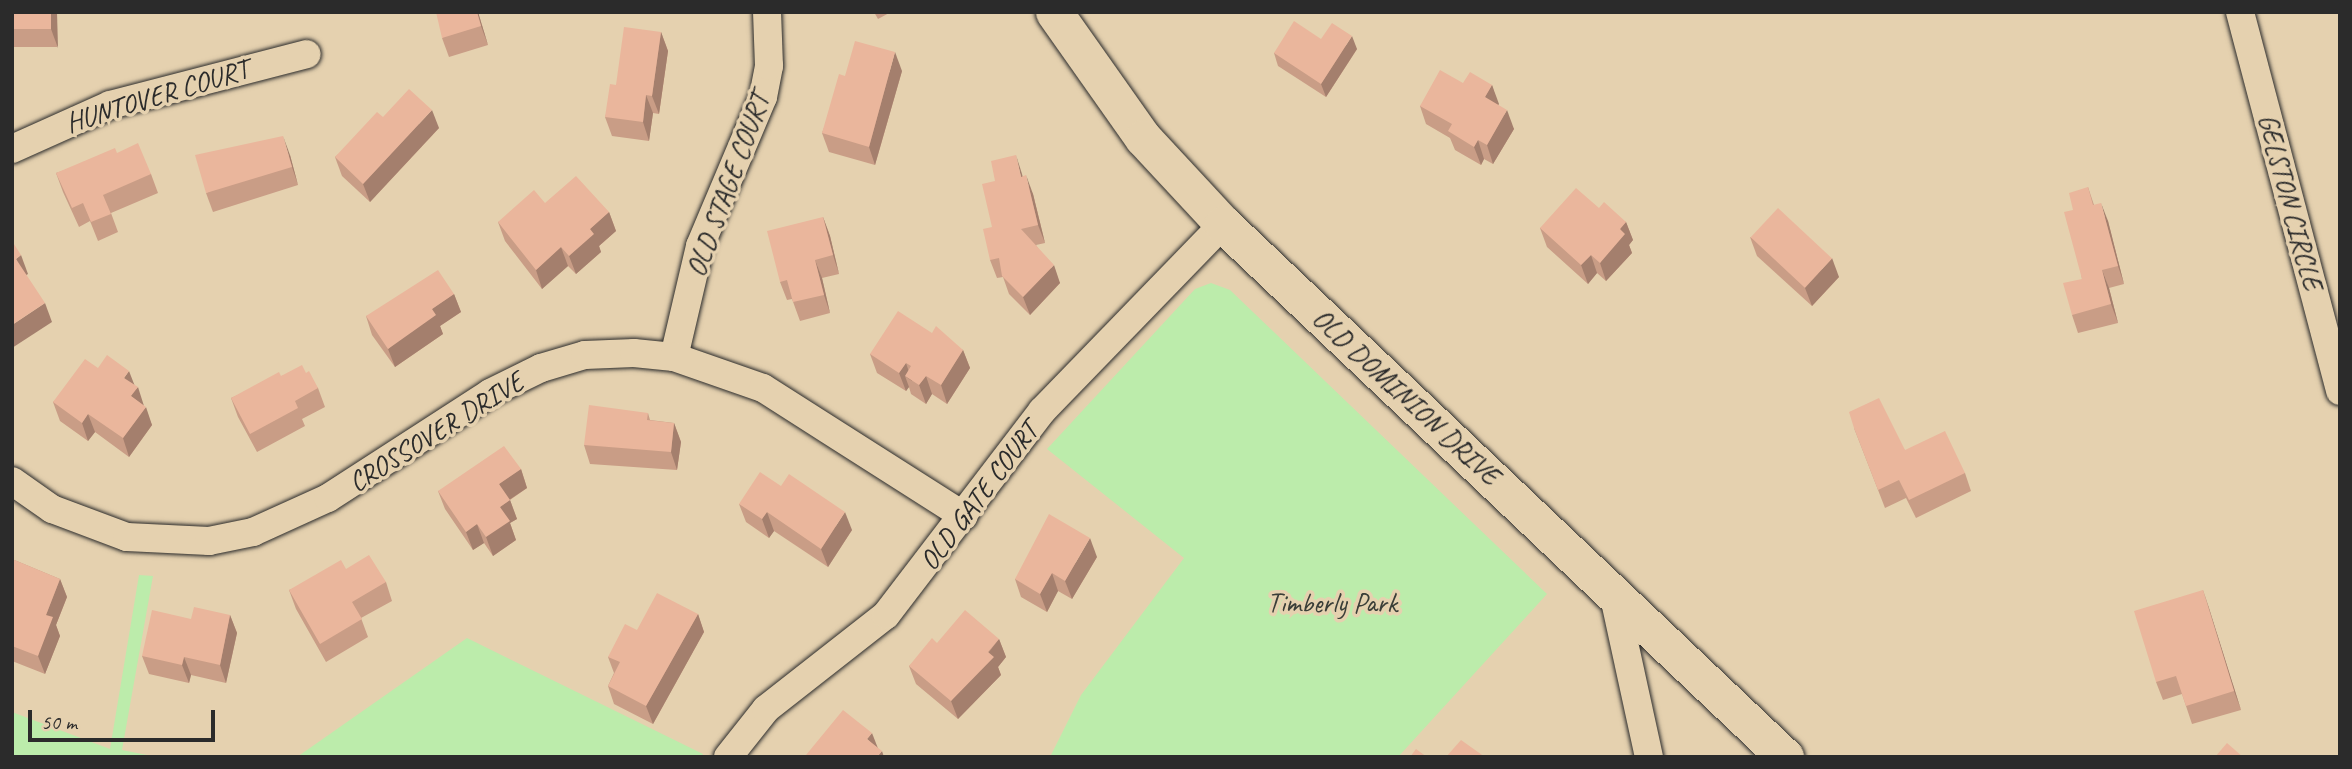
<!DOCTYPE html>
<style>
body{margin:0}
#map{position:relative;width:2352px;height:769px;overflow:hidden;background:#e5d1af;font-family:Caveat,sans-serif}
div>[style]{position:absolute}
.green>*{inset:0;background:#bcecab}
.roads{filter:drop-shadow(0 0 2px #2b2b2b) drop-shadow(0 0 2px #2b2b2b)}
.minor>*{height:28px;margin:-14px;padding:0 14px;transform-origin:14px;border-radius:14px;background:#e5d1af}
.major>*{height:37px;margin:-18.5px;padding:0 18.5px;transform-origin:18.5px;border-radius:18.5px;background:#e5d1af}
.wall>*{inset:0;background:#c99d86;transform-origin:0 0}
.shaded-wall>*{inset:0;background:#a47f6d}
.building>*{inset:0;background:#eab69c;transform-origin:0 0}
span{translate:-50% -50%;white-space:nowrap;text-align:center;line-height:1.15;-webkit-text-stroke:7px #e5d1af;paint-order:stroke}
.street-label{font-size:28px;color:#2b2b2b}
.park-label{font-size:28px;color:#3a3e38}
.frame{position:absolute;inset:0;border:14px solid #2b2b2b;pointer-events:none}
.scale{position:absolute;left:28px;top:710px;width:187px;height:32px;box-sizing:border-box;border:4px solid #2b2b2b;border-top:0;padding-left:9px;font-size:21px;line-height:24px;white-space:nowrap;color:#2b2b2b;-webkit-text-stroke:5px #e5d1af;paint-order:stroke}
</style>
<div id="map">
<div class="green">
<div style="clip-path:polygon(1211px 283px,1230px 290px,1547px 594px,1398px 757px,1050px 757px,1081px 695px,1184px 558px,1047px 449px,1195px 289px)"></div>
<div style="clip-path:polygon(139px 575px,153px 576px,122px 750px,157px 757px,12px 757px,12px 712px,110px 749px)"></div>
<div style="clip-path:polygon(467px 638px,703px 754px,702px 757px,297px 757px)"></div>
</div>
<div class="roads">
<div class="minor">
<div style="left:2240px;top:12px;width:392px;rotate:75.2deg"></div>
<div style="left:12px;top:149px;width:107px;rotate:-24.2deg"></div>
<div style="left:110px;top:105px;width:203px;rotate:-14.5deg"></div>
<div style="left:674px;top:357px;width:114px;rotate:-76.8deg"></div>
<div style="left:700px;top:246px;width:162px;rotate:-67.1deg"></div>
<div style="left:763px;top:97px;width:32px;rotate:-79deg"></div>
<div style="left:769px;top:66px;width:54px;rotate:-92.1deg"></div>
<div style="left:12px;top:481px;width:49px;rotate:35deg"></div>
<div style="left:52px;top:509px;width:80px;rotate:20.5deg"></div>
<div style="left:127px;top:537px;width:82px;rotate:2.8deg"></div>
<div style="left:209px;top:541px;width:45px;rotate:-11.6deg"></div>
<div style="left:253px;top:532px;width:82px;rotate:-24.4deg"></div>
<div style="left:328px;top:498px;width:193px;rotate:-32.9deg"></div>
<div style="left:490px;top:393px;width:57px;rotate:-26.1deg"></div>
<div style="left:541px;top:368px;width:46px;rotate:-16.5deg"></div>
<div style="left:585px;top:355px;width:49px;rotate:-2.3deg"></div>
<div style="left:634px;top:353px;width:40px;rotate:5.7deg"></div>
<div style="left:674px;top:357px;width:94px;rotate:19.2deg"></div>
<div style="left:763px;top:388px;width:238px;rotate:32.5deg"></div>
<div style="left:1613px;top:592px;width:169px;rotate:77.7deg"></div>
<div style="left:728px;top:757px;width:61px;rotate:-51.6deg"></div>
<div style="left:766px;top:709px;width:152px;rotate:-38.1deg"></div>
<div style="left:886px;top:615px;width:257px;rotate:-52.6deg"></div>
<div style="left:1042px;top:411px;width:260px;rotate:-45.9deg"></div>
</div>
<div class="major">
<div style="left:1054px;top:12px;width:154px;rotate:54.8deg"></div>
<div style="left:1143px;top:138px;width:117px;rotate:47.1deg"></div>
<div style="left:1223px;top:224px;width:775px;rotate:43.48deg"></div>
</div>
</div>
<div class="wall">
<div style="left:12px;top:12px;width:45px;height:35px"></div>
<div style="clip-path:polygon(478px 12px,488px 45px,449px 57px,442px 38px)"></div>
<div style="clip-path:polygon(874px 12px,891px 12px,878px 19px)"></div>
<div style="clip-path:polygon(661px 32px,668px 51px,659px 114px,653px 113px,649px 141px,612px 136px,605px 117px,616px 85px)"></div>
<div style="clip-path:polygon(1321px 39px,1357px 49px,1326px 97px,1278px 66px,1274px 53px)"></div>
<div style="clip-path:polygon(902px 71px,875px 165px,829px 152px,822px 133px,845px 76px)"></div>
<div style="clip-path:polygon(1463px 83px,1492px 85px,1498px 105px,1514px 129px,1493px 164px,1484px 159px,1481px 165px,1455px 150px,1450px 138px,1426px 124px,1420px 106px)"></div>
<div style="clip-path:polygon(383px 117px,439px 128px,370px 202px,342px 176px,335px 157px)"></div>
<div style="clip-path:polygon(117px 153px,151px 174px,158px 193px,111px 213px,118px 232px,98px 241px,90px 221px,79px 227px,63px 192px,56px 173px)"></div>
<div style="clip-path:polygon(290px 155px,298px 185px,213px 212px,206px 193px)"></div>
<div style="clip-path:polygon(1023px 176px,1033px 194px,1045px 243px,1036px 245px,1060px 283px,1030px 315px,1009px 294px,1003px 277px,997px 278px,990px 260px,992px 227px)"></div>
<div style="clip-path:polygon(2088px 187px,2094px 205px,2108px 221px,2124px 284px,2109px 288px,2118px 323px,2078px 333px,2072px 315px,2082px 279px,2073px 210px)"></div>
<div style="clip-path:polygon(545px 203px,609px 212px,616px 231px,599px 246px,601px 252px,576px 274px,568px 266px,542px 289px,505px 241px,498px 222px)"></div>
<div style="clip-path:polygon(1599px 208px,1626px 222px,1633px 240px,1629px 245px,1632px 253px,1606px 281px,1597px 273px,1588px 284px,1547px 247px,1540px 228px)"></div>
<div style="clip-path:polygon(823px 217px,830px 236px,839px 274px,822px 278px,830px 313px,800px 321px,792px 299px,787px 300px,780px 282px)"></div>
<div style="clip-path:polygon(1750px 237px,1839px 277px,1812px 306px,1757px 256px)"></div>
<div style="clip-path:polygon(454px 294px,461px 312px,440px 326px,443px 334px,395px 367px,372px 335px,366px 316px)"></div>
<div style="clip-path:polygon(932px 333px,963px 350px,970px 368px,947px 404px,932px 394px,926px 404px,911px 394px,909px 387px,906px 391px,877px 373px,870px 354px)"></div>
<div style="clip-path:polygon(98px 368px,134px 385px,152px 425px,129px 457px,95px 432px,88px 441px,60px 421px,53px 402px)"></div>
<div style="clip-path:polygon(306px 373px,318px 388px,325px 407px,302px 419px,305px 426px,257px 452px,238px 417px,231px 398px,281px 376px)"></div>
<div style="clip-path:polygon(648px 413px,650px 420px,674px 423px,681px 442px,677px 470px,590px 464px,584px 445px)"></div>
<div style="clip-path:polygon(1854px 428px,1905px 450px,1965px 473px,1971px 491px,1916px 518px,1906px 498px,1885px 508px)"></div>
<div style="clip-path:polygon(521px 469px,527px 488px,510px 500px,517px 519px,510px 523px,516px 540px,493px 556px,484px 543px,473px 550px,445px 509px,438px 491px)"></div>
<div style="clip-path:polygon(739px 504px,852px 530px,828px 567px,774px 531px,769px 538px,746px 522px)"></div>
<div style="clip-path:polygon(1097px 557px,1072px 599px,1058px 591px,1047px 612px,1021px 597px,1015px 579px)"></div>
<div style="clip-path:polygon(12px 559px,60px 579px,67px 597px,56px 625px,60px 636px,45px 674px,12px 661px)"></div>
<div style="clip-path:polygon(346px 569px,386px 582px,392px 601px,361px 618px,368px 637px,326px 662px,296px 609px,289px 590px)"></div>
<div style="clip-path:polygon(2203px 590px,2241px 710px,2192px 724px,2182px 694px,2163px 700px,2156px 682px)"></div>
<div style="clip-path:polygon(698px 614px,704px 632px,653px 724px,614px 704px,608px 686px,614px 673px,608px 657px,637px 630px)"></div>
<div style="clip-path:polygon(230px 615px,237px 633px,226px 683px,191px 675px,189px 683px,149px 674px,142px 656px,191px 619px)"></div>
<div style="clip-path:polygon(999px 639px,1006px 657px,998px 667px,1001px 675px,958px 719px,916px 684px,909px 666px,937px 643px)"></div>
</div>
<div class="shaded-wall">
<div style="clip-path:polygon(51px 12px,57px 12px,58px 48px,51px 29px)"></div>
<div style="clip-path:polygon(477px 12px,478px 12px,488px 45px,481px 26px)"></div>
<div style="clip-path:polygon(661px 32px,668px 51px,659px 114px,652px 96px)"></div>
<div style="clip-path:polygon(1352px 36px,1357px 49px,1326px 97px,1321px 84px)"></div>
<div style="clip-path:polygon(895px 52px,902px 71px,875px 165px,869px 147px)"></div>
<div style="clip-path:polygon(1492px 85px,1499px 104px,1492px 115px,1485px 97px)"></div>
<div style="clip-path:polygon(646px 95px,653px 113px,649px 141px,643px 122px)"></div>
<div style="clip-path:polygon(432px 110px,439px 128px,370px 202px,363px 184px)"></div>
<div style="clip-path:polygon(1507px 110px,1514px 129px,1493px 164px,1487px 145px)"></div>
<div style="clip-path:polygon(283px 136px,290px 155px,298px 185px,292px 167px)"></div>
<div style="clip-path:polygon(1478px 140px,1484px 159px,1481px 165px,1474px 147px)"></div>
<div style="clip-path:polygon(1016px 155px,1022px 174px,1027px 195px,1021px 177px)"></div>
<div style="clip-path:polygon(1026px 175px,1033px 194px,1045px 243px,1038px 225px)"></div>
<div style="clip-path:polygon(2101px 203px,2108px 221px,2124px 284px,2118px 266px)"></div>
<div style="clip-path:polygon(609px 212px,616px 231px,599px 246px,601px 252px,576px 274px,569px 256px,590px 229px)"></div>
<div style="clip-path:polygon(823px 217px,830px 236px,839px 274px,833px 255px)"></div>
<div style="clip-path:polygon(1626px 222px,1633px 240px,1629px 245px,1632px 253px,1606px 281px,1600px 263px,1620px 229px)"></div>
<div style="clip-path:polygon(561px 247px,568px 266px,542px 289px,536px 270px)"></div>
<div style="clip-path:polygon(21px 255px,28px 274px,23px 277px,16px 259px)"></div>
<div style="clip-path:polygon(1591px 255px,1597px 273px,1588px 284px,1581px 265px)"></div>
<div style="clip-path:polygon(1832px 258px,1839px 277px,1812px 306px,1805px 288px)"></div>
<div style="clip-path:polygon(815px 260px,822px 278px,830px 313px,824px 295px)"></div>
<div style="clip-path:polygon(1054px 265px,1060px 283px,1030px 315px,1023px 297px)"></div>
<div style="clip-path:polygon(2102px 270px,2109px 288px,2118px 323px,2111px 304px)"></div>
<div style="clip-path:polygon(454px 294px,461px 312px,440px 326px,443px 334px,395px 367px,388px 349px,432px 309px)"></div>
<div style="clip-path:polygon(45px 303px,52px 322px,12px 348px,12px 325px)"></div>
<div style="clip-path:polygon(963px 350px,970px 368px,947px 404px,941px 385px)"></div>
<div style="clip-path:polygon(906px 363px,912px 381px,905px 376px,909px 387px,906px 391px,899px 373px)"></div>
<div style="clip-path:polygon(129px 371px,136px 389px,138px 387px,144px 406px,131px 396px,124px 378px)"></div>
<div style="clip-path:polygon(926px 376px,932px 394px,926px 404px,919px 385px)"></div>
<div style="clip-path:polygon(146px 407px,152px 425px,129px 457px,123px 438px)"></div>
<div style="clip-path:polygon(88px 414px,95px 432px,88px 441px,82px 423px)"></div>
<div style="clip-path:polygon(674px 423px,681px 442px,677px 470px,671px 452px)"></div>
<div style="clip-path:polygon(521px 469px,527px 488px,506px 502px,499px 484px)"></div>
<div style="clip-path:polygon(510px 500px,517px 519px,510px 523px,516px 540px,493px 556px,486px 537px,500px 507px)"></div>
<div style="clip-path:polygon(767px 512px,774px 531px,769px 538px,762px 519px)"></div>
<div style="clip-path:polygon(845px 512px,852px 530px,828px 567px,821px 549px)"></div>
<div style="clip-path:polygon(477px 524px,484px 543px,473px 550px,466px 532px)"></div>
<div style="clip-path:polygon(1090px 538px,1097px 557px,1072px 599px,1065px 581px)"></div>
<div style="clip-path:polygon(1052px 573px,1058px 591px,1047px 612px,1040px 594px)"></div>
<div style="clip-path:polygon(60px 579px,67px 597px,56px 625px,60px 636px,45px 674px,38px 656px,46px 615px)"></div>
<div style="clip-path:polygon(2203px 590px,2209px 608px,2241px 710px,2234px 691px)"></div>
<div style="clip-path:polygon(698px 614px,704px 632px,653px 724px,646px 706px)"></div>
<div style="clip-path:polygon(230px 615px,237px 633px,226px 683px,220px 665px)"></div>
<div style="clip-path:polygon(999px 639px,1006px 657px,998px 667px,1001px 675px,958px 719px,951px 701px)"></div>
<div style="clip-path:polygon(184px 657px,191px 675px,189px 683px,182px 665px)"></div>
<div style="clip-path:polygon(872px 733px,879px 751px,867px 739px)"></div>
<div style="clip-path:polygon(882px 751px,884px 757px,877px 757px)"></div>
</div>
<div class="building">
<div style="left:12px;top:12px;width:39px;height:17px"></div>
<div style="clip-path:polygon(436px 12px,477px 12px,481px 26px,442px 38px)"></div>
<div style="clip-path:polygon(1294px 21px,1321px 39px,1332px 23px,1352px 36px,1321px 84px,1274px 53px)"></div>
<div style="clip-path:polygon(624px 27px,661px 32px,652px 96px,646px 95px,643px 122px,605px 117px,610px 84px,616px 85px)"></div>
<div style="clip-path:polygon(855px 41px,895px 52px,869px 147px,822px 133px,839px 74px,845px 76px)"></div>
<div style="clip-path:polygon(1440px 70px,1463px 83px,1470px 72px,1492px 85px,1485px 97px,1507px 110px,1487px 145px,1478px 140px,1474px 147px,1448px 131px,1452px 124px,1420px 106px)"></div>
<div style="clip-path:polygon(409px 89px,432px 110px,363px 184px,335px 157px,377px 112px,383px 117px)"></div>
<div style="clip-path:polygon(283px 136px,292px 167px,206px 193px,195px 155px)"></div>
<div style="clip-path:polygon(138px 143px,151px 174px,103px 195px,111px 214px,91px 222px,83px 203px,72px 208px,56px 173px,115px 148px,117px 153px)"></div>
<div style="clip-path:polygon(1016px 155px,1021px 177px,1026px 175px,1038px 225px,1021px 229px,1054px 265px,1023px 297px,1002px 276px,999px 258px,990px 260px,983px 229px,992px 227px,982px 184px,995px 181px,991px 161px)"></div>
<div style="clip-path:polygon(576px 176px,609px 212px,590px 229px,594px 234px,569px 256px,561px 247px,536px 270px,498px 222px,534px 190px,545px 203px)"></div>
<div style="clip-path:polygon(2088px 187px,2093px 205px,2101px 203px,2118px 266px,2102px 270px,2111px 304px,2072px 315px,2063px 283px,2082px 279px,2064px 212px,2073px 210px,2069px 193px)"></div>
<div style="clip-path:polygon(1576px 188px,1599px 208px,1604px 202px,1626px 222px,1620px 229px,1625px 234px,1600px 263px,1591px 255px,1581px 265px,1540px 228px)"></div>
<div style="left:1778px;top:208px;width:74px;height:40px;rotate:43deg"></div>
<div style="clip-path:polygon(823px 217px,833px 255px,815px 260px,824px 295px,793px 302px,787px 280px,780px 282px,767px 231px)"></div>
<div style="clip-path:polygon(12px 241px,21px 255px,16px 259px,45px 303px,12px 325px)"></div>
<div style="clip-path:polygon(438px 270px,454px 294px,432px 309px,436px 315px,388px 349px,366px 316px)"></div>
<div style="clip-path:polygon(898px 311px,932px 333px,936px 326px,963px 350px,941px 385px,926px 376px,919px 385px,905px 376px,911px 366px,906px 363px,899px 373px,870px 354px)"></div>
<div style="clip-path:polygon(107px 355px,129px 371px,124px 378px,138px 387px,131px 396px,146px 407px,123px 438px,88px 414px,82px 423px,53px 402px,85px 359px,98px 368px)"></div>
<div style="clip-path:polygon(302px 365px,306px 373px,309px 371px,318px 388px,295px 401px,298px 408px,250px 434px,231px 398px,279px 372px,281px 376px)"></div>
<div style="clip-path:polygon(1879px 398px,1905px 450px,1945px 431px,1965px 473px,1909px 500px,1899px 480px,1878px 490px,1854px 428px,1849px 412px)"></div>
<div style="clip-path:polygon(589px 405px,648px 413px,647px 420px,674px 423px,671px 452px,584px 445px)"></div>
<div style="clip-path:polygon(504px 446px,521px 469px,499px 484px,510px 500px,500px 507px,510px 521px,486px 537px,477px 524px,466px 532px,438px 491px)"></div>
<div style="clip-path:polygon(760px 472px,781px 486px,789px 474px,845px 512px,821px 549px,767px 512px,762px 519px,739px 504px)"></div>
<div style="clip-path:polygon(1049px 514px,1090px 538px,1065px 581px,1052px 573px,1040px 594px,1015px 579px)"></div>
<div style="clip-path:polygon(369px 555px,386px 582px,352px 602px,362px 619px,320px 644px,289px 590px,341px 560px,346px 569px)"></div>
<div style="clip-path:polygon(12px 559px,60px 579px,46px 615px,53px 617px,38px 656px,12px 646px)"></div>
<div style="clip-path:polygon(2203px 590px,2234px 691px,2186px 706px,2176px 676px,2156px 682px,2134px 611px)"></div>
<div style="clip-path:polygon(657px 593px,698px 614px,646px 706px,608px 686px,620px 662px,608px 657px,625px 624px,637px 630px)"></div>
<div style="clip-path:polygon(194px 607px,230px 615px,220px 665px,184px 657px,182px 665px,142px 656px,152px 610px,191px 619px)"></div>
<div style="clip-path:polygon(965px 610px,999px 639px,988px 652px,994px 657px,951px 701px,909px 666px,932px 638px,937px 643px)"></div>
<div style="clip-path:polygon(843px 710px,872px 733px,867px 739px,882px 751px,877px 757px,808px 757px,806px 755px)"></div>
<div style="clip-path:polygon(1461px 740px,1485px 757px,1446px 757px)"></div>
<div style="clip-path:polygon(2227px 743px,2243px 757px,2215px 757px)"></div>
<div style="clip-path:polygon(1416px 749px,1427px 757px,1410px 757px)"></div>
</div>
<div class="street-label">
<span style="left:157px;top:96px;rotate:-17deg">HUNTOVER COURT</span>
<span style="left:728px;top:185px;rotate:-70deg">OLD STAGE COURT</span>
<span style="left:2290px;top:202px;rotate:75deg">GELSTON CIRCLE</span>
<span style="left:1406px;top:397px;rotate:43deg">OLD DOMINION DRIVE</span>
<span style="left:436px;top:432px;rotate:-32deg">CROSSOVER DRIVE</span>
<span style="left:979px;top:496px;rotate:-53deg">OLD GATE COURT</span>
</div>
<div class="park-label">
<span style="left:1332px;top:603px">Timberly Park</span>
</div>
<div class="frame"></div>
<div class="scale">50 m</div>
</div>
